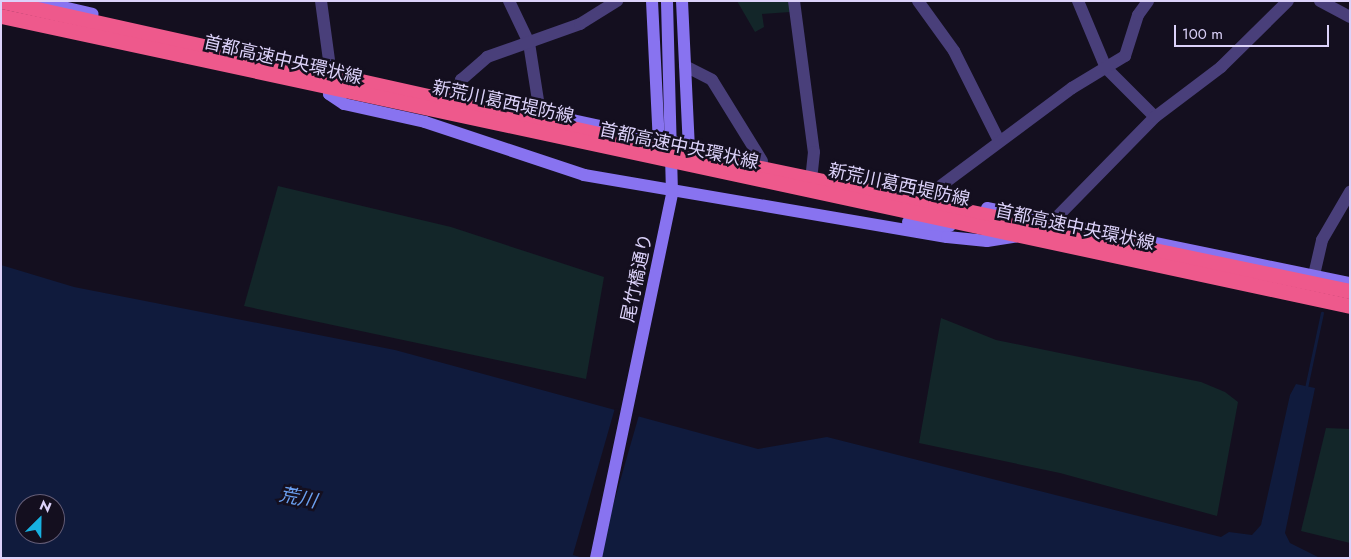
<!DOCTYPE html>
<meta charset="utf-8">
<style>
body{margin:0}
#map{position:relative;width:1351px;height:559px;overflow:hidden;background:#140f1f;font-family:Jost,"Noto Sans JP",sans-serif}
div>[style]{position:absolute}
.green>*{inset:0;background:#132629}
.water>*{inset:0;background:#101b3d}
.pier>*{inset:0;background:#140f1f;transform-origin:0 0}
.stream>*{height:3px;margin:-1.5px;padding:0 1.5px;transform-origin:1.5px;border-radius:1.5px;background:#101b3d}
.minor>*{height:12px;margin:-6px;padding:0 6px;transform-origin:6px;border-radius:6px;background:#493f7a}
.tertiary>*{height:12px;margin:-6px;padding:0 6px;transform-origin:6px;border-radius:6px;background:#493f7a}
.secondary>*{height:12px;margin:-6px;padding:0 6px;transform-origin:6px;border-radius:6px;background:#8873f0}
.motorway>*{height:15px;margin:-7.5px;padding:0 7.5px;transform-origin:7.5px;border-radius:7.5px;background:#ee598c}
span{translate:-50% -50%;white-space:nowrap;text-align:center;line-height:1.15;-webkit-text-stroke:5px #140f1f;paint-order:stroke}
.street-label{font-size:18px;color:#dcd2fa}
.water-label{font-size:19px;color:#6ba0f0;font-style:italic}
.frame{position:absolute;inset:0;border:2px solid #dcd2fa;pointer-events:none}
.north{position:absolute;left:15px;top:494px;width:50px;height:50px;box-sizing:border-box;background:#140f1f;border:1px solid #645d77;border-radius:50%;rotate:23deg;font-size:14px;font-weight:700;line-height:20px;text-align:center;color:#dcd2fa}
.north::after{content:'';display:block;margin:auto;width:18px;height:22px;background:#17b1e1;clip-path:polygon(50% 0,100% 100%,50% 72%,0 100%)}
.scale{position:absolute;left:1174px;top:25px;width:155px;height:22px;box-sizing:border-box;border:2px solid #dcd2fa;border-top:0;padding-left:6px;font-size:15px;line-height:18px;white-space:nowrap;color:#dcd2fa;-webkit-text-stroke:4px #140f1f;paint-order:stroke}
</style>
<div id="map">
<div class="green">
<div style="clip-path:polygon(737px 1px,789px 1px,790px 12px,762px 14px,764px 27px,755px 32px)"></div>
<div style="clip-path:polygon(278px 186px,451px 227px,604px 277px,586px 379px,244px 306px)"></div>
<div style="clip-path:polygon(941px 318px,996px 340px,1201px 382px,1225px 392px,1238px 402px,1217px 516px,1060px 473px,919px 443px)"></div>
<div style="clip-path:polygon(1326px 428px,1350px 429px,1350px 543px,1301px 531px)"></div>
</div>
<div class="water">
<div style="clip-path:polygon(evenodd,1px 265px,74px 287px,395px 350px,758px 449px,827px 437px,1221px 537px,1229px 532px,1252px 535px,1261px 525px,1290px 395px,1296px 384px,1315px 388px,1285px 533px,1290px 543px,1320px 558px,1px 558px,1px 265px,25px 504px,55px 504px,55px 534px,25px 534px,25px 504px)"></div>
</div>
<div class="pier">
<div style="left:615px;top:408px;width:25px;height:153px;rotate:16deg"></div>
</div>
<div class="stream">
<div style="left:1306px;top:388px;width:77px;rotate:-78deg"></div>
</div>
<div class="minor">
<div style="left:509px;top:1px;width:47px;rotate:64.5deg"></div>
<div style="left:529px;top:43px;width:71px;rotate:81.1deg"></div>
<div style="left:794px;top:1px;width:152px;rotate:82.5deg"></div>
<div style="left:814px;top:152px;width:19px;rotate:96deg"></div>
<div style="left:918px;top:1px;width:62px;rotate:54.2deg"></div>
<div style="left:954px;top:51px;width:101px;rotate:63.4deg"></div>
<div style="left:1078px;top:1px;width:73px;rotate:67.3deg"></div>
<div style="left:1106px;top:68px;width:69px;rotate:45deg"></div>
<div style="left:1320px;top:1px;width:34px;rotate:28deg"></div>
<div style="left:685px;top:66px;width:30px;rotate:27deg"></div>
<div style="left:712px;top:80px;width:95px;rotate:58.3deg"></div>
<div style="left:457px;top:95px;width:16px;rotate:-75deg"></div>
<div style="left:461px;top:80px;width:35px;rotate:-41deg"></div>
<div style="left:487px;top:57px;width:99px;rotate:-19.5deg"></div>
<div style="left:580px;top:24px;width:44px;rotate:-31.9deg"></div>
<div style="left:1314px;top:275px;width:36px;rotate:-77deg"></div>
<div style="left:1322px;top:240px;width:56px;rotate:-59.7deg"></div>
</div>
<div class="tertiary">
<div style="left:321px;top:1px;width:68px;rotate:82.3deg"></div>
<div style="left:927px;top:196px;width:181px;rotate:-36.7deg"></div>
<div style="left:1072px;top:88px;width:62px;rotate:-31.1deg"></div>
<div style="left:1125px;top:56px;width:43px;rotate:-72.4deg"></div>
<div style="left:1138px;top:15px;width:17px;rotate:-54deg"></div>
<div style="left:1053px;top:221px;width:146px;rotate:-45.6deg"></div>
<div style="left:1155px;top:117px;width:83px;rotate:-37.1deg"></div>
<div style="left:1221px;top:67px;width:94px;rotate:-44.6deg"></div>
</div>
<div class="secondary">
<div style="left:37px;top:1px;width:57px;rotate:13.1deg"></div>
<div style="left:652px;top:1px;width:145px;rotate:87.2deg"></div>
<div style="left:682px;top:1px;width:150px;rotate:87.3deg"></div>
<div style="left:328px;top:78px;width:16px;rotate:86deg"></div>
<div style="left:329px;top:94px;width:18px;rotate:34deg"></div>
<div style="left:344px;top:104px;width:83px;rotate:12.5deg"></div>
<div style="left:425px;top:122px;width:168px;rotate:18.4deg"></div>
<div style="left:584px;top:175px;width:368px;rotate:9.7deg"></div>
<div style="left:947px;top:237px;width:40px;rotate:5.7deg"></div>
<div style="left:987px;top:241px;width:33px;rotate:-9deg"></div>
<div style="left:493px;top:103px;width:246px;rotate:12.2deg"></div>
<div style="left:987px;top:208px;width:371px;rotate:11.7deg"></div>
<div style="left:908px;top:222px;width:42px;rotate:5.4deg"></div>
<div style="left:596px;top:558px;width:373px;rotate:-78.2deg"></div>
<div style="left:672px;top:193px;width:192px;rotate:-91.5deg"></div>
</div>
<div class="motorway">
<div style="left:1px;top:1px;width:631px;rotate:12.54deg"></div>
<div style="left:617px;top:138px;width:749px;rotate:11.79deg"></div>
<div style="left:1px;top:16px;width:1380px;rotate:12.13deg"></div>
</div>
<div class="street-label">
<span style="left:283px;top:60px;rotate:13deg">首都高速中央環状線</span>
<span style="left:503px;top:102px;rotate:12deg">新荒川葛西堤防線</span>
<span style="left:679px;top:146px;rotate:12deg">首都高速中央環状線</span>
<span style="left:899px;top:185px;rotate:12deg">新荒川葛西堤防線</span>
<span style="left:1075px;top:227px;rotate:12deg">首都高速中央環状線</span>
<span style="left:637px;top:278px;rotate:-78deg">尾竹橋通り</span>
</div>
<div class="water-label">
<span style="left:298px;top:498px;rotate:11deg">荒川</span>
</div>
<div class="frame"></div>
<div class="north">N</div>
<div class="scale">100 m</div>
</div>
